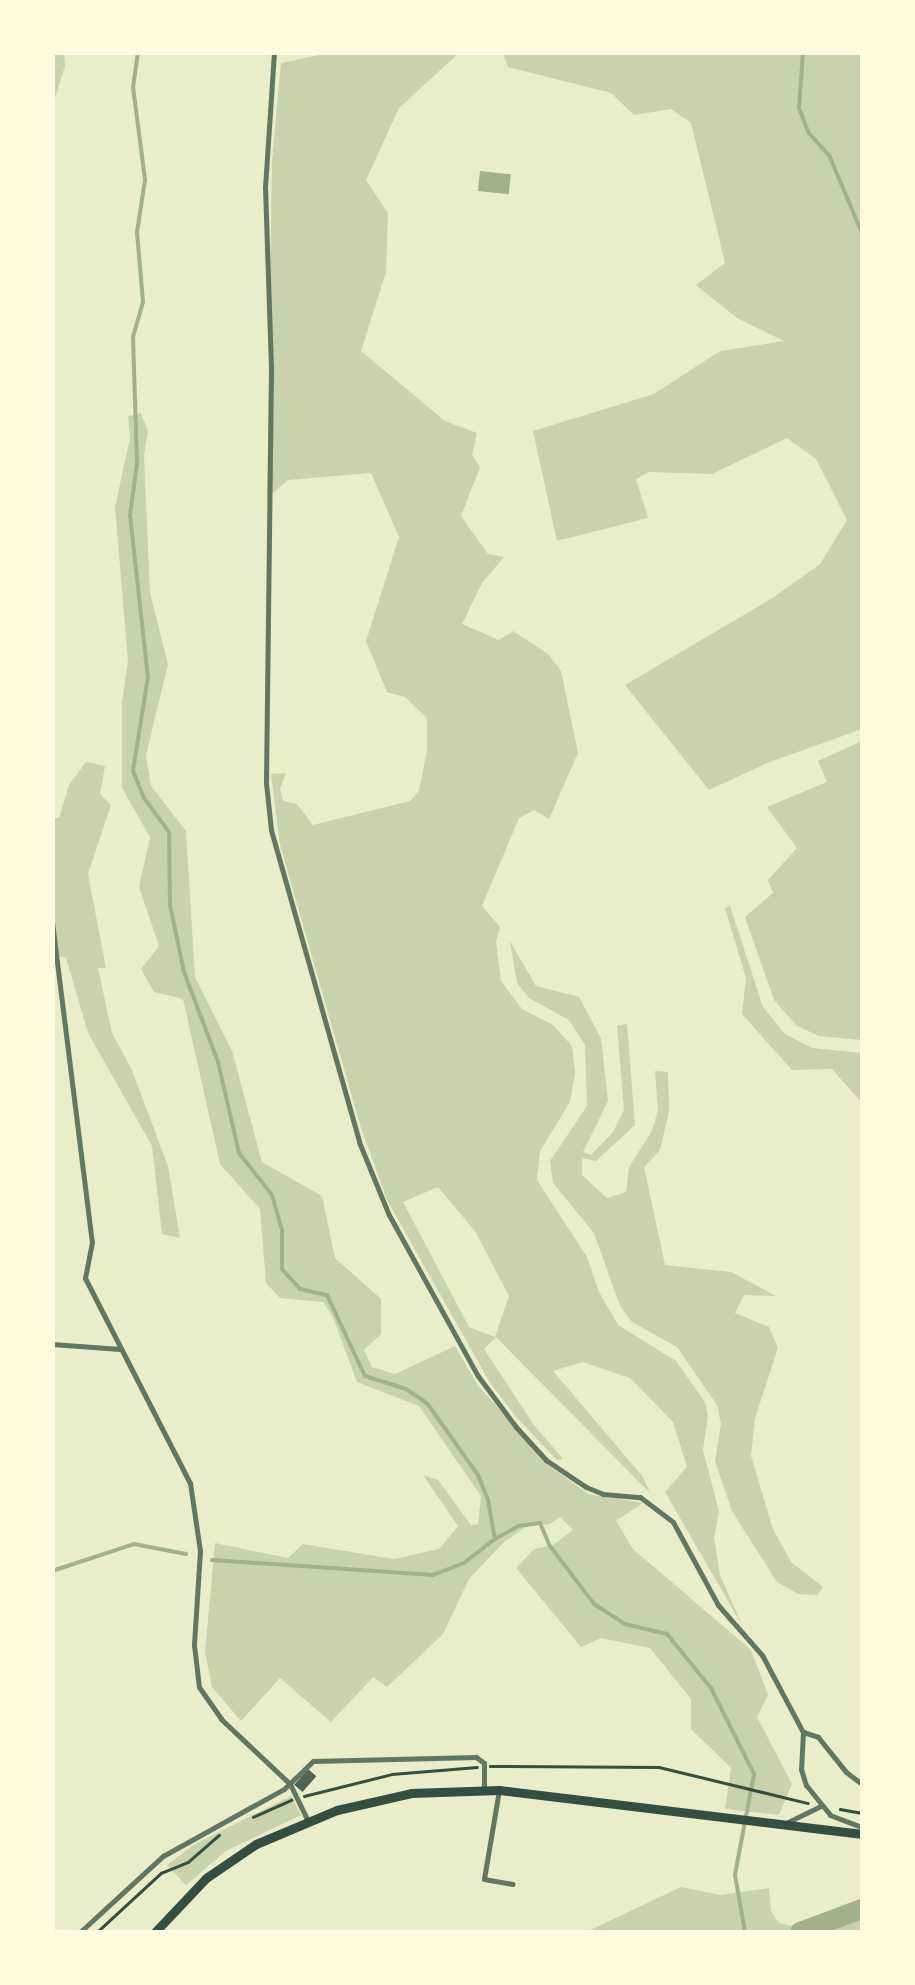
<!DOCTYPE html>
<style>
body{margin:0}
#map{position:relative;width:915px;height:1985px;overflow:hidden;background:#e9edc9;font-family:"Exo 2",sans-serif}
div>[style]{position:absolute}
.green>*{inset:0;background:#cad2ad}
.water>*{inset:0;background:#a3b18a;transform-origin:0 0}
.stream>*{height:4px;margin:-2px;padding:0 2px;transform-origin:2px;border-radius:2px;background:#a3b18a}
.river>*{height:20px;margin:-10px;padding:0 10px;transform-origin:10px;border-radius:10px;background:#a3b18a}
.building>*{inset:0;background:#4f6655;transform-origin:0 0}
.path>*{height:2.5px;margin:-1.25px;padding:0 1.25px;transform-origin:1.25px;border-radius:1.25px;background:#344e41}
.minor>*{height:5px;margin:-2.5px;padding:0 2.5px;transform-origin:2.5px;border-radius:2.5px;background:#617663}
.primary>*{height:9px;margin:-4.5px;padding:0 4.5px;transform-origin:4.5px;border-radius:4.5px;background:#344e41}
span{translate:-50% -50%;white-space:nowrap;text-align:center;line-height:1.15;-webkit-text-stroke:10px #fefae0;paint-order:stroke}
.frame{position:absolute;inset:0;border:55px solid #fefae0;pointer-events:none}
</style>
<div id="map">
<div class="green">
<div style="clip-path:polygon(53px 52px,64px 53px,65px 66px,53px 105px)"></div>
<div style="clip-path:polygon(evenodd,388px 52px,459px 53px,399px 108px,366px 180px,388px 213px,386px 272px,361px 351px,445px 421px,477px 433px,472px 455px,480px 467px,461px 516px,488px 554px,504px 557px,482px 583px,462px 624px,499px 640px,513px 631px,548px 654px,561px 671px,578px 753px,549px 819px,534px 810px,519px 818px,482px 906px,500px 927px,496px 941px,501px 981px,522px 1009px,553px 1025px,572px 1046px,575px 1073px,570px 1102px,540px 1151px,537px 1180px,587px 1257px,599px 1292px,618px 1325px,676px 1361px,705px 1402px,708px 1416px,703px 1450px,719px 1511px,714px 1538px,720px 1575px,743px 1627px,665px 1492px,687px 1467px,673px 1422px,630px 1378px,583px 1362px,553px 1371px,643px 1477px,650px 1493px,496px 1337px,484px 1349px,534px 1425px,563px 1459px,557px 1460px,516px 1417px,489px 1381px,387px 1200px,361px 1128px,280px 845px,271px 774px,286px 773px,280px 789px,283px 801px,297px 804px,313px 825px,410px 801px,419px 791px,427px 750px,427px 718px,405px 697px,387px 692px,366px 641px,399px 537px,371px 473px,288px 480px,267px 498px,272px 161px,281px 63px,329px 53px,388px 52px,438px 1187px,475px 1231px,509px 1296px,495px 1337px,469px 1327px,403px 1202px,438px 1187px)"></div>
<div style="clip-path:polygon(503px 53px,862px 53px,862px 729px,767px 763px,709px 790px,625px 685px,774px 597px,820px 564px,847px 520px,816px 459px,787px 438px,712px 474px,649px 472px,636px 479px,648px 518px,557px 541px,533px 431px,654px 394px,720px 351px,784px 341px,737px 318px,696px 285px,725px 263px,691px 123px,671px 109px,634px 115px,611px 93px,508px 67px)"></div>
<div style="clip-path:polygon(141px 413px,148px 431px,144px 455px,150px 593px,168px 665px,146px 755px,151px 786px,186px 831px,195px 977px,232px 1051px,262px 1162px,322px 1196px,335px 1258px,381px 1299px,381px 1334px,364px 1350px,372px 1367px,395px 1374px,455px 1346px,477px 1384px,546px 1463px,588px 1494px,643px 1503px,616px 1521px,633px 1549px,751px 1650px,768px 1695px,757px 1717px,792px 1784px,779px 1815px,725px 1809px,731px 1768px,691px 1729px,691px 1699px,650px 1648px,601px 1638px,581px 1647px,516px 1568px,534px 1549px,553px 1545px,573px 1530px,560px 1517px,548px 1525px,532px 1522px,503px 1543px,469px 1579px,443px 1634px,387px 1687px,373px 1677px,331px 1722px,280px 1678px,241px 1721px,212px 1687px,205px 1652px,215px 1543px,288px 1558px,303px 1544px,394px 1559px,439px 1549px,458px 1526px,423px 1475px,438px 1480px,471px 1525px,478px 1524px,481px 1496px,419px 1406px,357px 1382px,333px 1317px,323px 1302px,280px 1298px,266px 1283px,260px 1209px,220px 1164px,183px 999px,154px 992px,141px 969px,159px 946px,139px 887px,150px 837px,122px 788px,122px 702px,128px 661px,115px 507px,130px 438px,128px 416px)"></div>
<div style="clip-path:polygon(862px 741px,862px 1040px,851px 1039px,819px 1036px,797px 1026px,774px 1000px,745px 917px,773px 893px,768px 880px,797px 848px,767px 807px,827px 782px,818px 761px)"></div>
<div style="clip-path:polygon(86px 762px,105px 766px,100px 794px,111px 805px,88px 874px,106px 968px,98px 968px,112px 1033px,132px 1070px,168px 1166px,180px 1238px,162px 1234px,152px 1146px,88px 1033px,66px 958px,53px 955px,52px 818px,59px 818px,69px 785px)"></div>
<div style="clip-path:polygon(730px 906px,763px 1007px,785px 1034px,812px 1048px,862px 1053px,862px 1103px,832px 1069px,792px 1070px,742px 1014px,746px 978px,725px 908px)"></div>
<div style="clip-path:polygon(510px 941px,536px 986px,579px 997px,601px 1038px,608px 1101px,583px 1152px,591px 1155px,613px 1132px,624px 1110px,617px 1026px,627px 1024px,635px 1125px,596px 1161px,582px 1158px,582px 1175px,607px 1198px,626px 1192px,629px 1167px,652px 1131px,658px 1110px,655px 1071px,668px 1072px,669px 1112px,660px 1150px,644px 1167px,665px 1265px,731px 1272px,776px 1296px,744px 1295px,735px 1313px,769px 1327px,778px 1348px,755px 1418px,751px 1456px,773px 1529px,791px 1562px,823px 1587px,817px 1595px,798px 1594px,777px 1582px,732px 1511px,715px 1461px,721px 1424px,717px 1405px,677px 1347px,632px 1322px,620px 1306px,594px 1233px,553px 1183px,550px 1161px,587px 1106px,585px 1045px,569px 1020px,529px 998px,517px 983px)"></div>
<div style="clip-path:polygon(291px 1796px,301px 1815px,226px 1851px,186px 1885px,167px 1865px,195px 1844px)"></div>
<div style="clip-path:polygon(681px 1887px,720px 1895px,769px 1888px,771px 1911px,779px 1923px,792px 1926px,862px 1901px,862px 1932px,586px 1932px)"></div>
</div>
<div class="water">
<div style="left:480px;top:171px;width:31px;height:20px;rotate:6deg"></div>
</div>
<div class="stream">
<div style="left:138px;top:52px;width:35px;rotate:98deg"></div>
<div style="left:133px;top:87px;width:94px;rotate:82.6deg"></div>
<div style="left:145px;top:180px;width:53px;rotate:98.7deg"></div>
<div style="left:137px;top:232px;width:70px;rotate:85.1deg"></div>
<div style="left:143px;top:302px;width:36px;rotate:106deg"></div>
<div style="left:133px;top:337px;width:127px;rotate:88.2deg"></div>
<div style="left:137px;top:464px;width:51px;rotate:97.8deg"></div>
<div style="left:130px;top:515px;width:163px;rotate:83.7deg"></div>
<div style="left:148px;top:677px;width:95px;rotate:99.1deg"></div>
<div style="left:133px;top:771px;width:29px;rotate:68deg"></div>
<div style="left:144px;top:798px;width:42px;rotate:53.7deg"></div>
<div style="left:169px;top:832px;width:73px;rotate:89.2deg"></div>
<div style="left:170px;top:905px;width:68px;rotate:78.2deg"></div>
<div style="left:184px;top:972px;width:96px;rotate:69.3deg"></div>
<div style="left:218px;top:1062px;width:93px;rotate:77deg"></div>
<div style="left:239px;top:1153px;width:53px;rotate:51.8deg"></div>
<div style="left:272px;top:1195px;width:37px;rotate:74deg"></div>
<div style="left:282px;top:1231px;width:38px;rotate:90deg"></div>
<div style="left:282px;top:1269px;width:27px;rotate:48deg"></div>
<div style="left:300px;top:1289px;width:28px;rotate:13deg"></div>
<div style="left:327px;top:1295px;width:89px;rotate:64.9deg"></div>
<div style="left:365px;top:1376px;width:43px;rotate:17.6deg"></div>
<div style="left:406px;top:1389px;width:25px;rotate:34deg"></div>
<div style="left:427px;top:1403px;width:88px;rotate:54.7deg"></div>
<div style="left:478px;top:1475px;width:27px;rotate:68deg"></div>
<div style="left:488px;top:1500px;width:40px;rotate:80deg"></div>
<div style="left:495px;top:1539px;width:26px;rotate:-29deg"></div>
<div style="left:518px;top:1526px;width:22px;rotate:-8deg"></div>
<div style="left:540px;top:1523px;width:25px;rotate:67deg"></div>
<div style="left:550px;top:1546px;width:73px;rotate:52.8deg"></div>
<div style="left:594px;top:1604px;width:37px;rotate:33deg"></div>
<div style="left:625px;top:1624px;width:43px;rotate:13.4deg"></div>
<div style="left:667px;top:1634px;width:70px;rotate:50.8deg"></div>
<div style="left:711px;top:1688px;width:96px;rotate:63.4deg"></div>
<div style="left:754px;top:1774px;width:103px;rotate:100.7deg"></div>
<div style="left:735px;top:1875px;width:58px;rotate:80deg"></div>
<div style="left:803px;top:52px;width:56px;rotate:94.1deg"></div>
<div style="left:799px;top:108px;width:26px;rotate:69deg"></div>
<div style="left:808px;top:132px;width:31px;rotate:48deg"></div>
<div style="left:829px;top:155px;width:85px;rotate:67.1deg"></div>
<div style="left:212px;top:1560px;width:222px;rotate:3.9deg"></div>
<div style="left:433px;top:1575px;width:33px;rotate:-21deg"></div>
<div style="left:464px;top:1563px;width:39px;rotate:-38deg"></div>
<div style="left:52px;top:1571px;width:86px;rotate:-18.2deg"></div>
<div style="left:134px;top:1544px;width:53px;rotate:10.9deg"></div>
</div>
<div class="river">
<div style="left:800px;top:1932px;width:66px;rotate:-20.4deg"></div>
</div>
<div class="building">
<div style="left:308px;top:1769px;width:11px;height:21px;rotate:41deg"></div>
</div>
<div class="path">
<div style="left:490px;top:1766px;width:169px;rotate:0.3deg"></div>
<div style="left:659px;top:1767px;width:153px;rotate:13.6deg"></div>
<div style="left:304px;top:1796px;width:91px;rotate:-14deg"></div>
<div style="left:392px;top:1774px;width:85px;rotate:-4.7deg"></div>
<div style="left:840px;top:1809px;width:22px;rotate:10deg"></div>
<div style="left:253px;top:1817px;width:42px;rotate:-24.1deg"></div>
<div style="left:97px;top:1932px;width:87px;rotate:-42.7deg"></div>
<div style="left:161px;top:1873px;width:29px;rotate:-22deg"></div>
<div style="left:188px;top:1862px;width:41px;rotate:-41.1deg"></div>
</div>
<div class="minor">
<div style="left:274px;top:52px;width:135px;rotate:93.8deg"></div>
<div style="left:265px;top:187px;width:185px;rotate:88.1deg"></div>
<div style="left:271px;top:372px;width:411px;rotate:90.7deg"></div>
<div style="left:266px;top:783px;width:47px;rotate:83.9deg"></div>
<div style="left:271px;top:830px;width:324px;rotate:74.2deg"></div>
<div style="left:359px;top:1142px;width:79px;rotate:67.7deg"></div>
<div style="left:389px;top:1215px;width:184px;rotate:61.1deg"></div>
<div style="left:478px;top:1376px;width:64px;rotate:53.3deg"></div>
<div style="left:516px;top:1427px;width:45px;rotate:47.7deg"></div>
<div style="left:546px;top:1460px;width:48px;rotate:34deg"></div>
<div style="left:586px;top:1487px;width:18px;rotate:22deg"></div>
<div style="left:603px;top:1494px;width:37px;rotate:5deg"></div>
<div style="left:640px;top:1497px;width:41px;rotate:37.1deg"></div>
<div style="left:673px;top:1522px;width:94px;rotate:61.5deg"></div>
<div style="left:718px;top:1605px;width:67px;rotate:48.7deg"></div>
<div style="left:762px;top:1655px;width:87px;rotate:62deg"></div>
<div style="left:52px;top:922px;width:322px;rotate:82.9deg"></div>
<div style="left:92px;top:1242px;width:37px;rotate:101deg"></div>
<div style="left:85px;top:1278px;width:230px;rotate:62.9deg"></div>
<div style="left:190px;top:1483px;width:69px;rotate:81.6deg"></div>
<div style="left:200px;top:1551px;width:94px;rotate:93.7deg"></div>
<div style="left:194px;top:1645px;width:42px;rotate:83.2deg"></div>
<div style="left:199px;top:1687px;width:39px;rotate:55deg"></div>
<div style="left:221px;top:1719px;width:95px;rotate:43.3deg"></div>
<div style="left:290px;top:1784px;width:41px;rotate:64.1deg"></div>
<div style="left:52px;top:1344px;width:68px;rotate:4.2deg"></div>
<div style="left:803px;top:1732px;width:37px;rotate:93deg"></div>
<div style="left:801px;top:1769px;width:17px;rotate:73deg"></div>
<div style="left:806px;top:1785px;width:38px;rotate:51deg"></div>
<div style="left:830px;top:1815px;width:34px;rotate:21deg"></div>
<div style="left:803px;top:1732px;width:16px;rotate:18deg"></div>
<div style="left:818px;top:1737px;width:45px;rotate:51.3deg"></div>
<div style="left:846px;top:1772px;width:20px;rotate:37deg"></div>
<div style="left:499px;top:1790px;width:90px;rotate:99.6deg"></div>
<div style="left:484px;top:1879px;width:29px;rotate:10deg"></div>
<div style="left:788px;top:1822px;width:37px;rotate:-26deg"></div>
<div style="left:80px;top:1932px;width:113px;rotate:-42.5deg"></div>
<div style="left:163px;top:1856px;width:138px;rotate:-29deg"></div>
<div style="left:284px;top:1789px;width:40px;rotate:-44deg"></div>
<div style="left:313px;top:1761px;width:163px;rotate:-1.4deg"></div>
<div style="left:476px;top:1757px;width:10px;rotate:37deg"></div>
<div style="left:484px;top:1763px;width:26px;rotate:90deg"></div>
</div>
<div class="primary">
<div style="left:155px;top:1932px;width:74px;rotate:-46.6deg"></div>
<div style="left:206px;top:1878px;width:60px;rotate:-34.2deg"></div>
<div style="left:256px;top:1844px;width:88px;rotate:-22.8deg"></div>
<div style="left:337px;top:1810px;width:76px;rotate:-12.9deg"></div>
<div style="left:411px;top:1793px;width:88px;rotate:-2deg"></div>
<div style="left:499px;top:1790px;width:366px;rotate:6.9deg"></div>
</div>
<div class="frame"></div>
</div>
